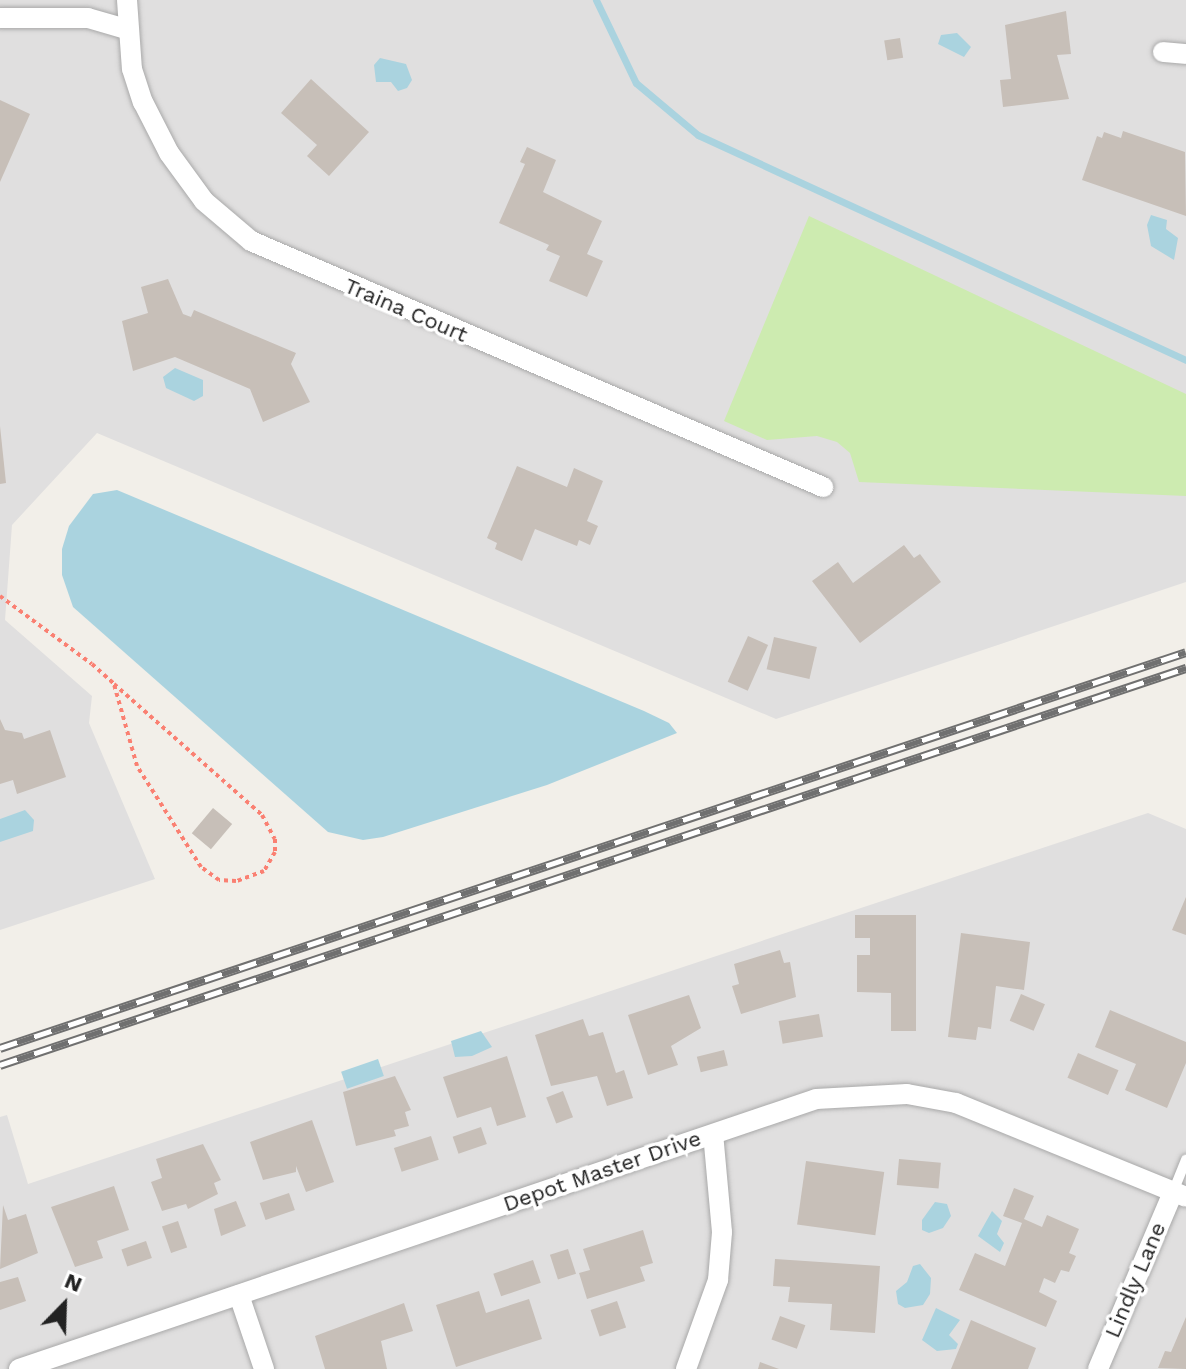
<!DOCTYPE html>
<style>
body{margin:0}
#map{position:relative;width:1186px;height:1369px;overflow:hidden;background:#f2efe9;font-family:"Work Sans",sans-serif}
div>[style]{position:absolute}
.residential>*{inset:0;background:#e0dfdf}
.grass>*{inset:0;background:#cdebb0}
.water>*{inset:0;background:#aad3df;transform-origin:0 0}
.stream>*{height:7px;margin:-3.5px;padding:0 3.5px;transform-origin:3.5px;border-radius:3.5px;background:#aad3df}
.building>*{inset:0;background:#c7bfb8;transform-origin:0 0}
.path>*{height:4px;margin-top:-2px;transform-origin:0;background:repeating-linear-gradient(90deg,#fa8072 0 4px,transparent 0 8px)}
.roads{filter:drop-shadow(0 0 2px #a9a9a9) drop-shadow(0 0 2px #a9a9a9)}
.service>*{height:10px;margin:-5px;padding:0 5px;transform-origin:5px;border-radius:5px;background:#fff}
.minor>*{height:20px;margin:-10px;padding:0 10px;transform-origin:10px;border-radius:10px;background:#fff}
.rail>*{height:9px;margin-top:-4.5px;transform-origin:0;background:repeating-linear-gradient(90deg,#fff 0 18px,#707070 0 36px);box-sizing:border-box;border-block:2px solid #707070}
span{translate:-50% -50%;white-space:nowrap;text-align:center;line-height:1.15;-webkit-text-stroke:7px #fff;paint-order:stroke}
.street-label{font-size:22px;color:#222}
.north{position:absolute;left:24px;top:1265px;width:80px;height:80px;-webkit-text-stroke:6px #fff;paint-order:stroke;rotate:23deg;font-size:22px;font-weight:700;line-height:32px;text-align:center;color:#222}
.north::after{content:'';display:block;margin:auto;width:28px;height:36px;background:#222;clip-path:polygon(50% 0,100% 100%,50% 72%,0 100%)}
</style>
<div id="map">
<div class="residential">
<div style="clip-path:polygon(0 0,1186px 0,1186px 582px,776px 719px,97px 433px,12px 525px,5px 620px,92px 696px,89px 723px,155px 879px,0 930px)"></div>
<div style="clip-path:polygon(1148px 813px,1186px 829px,1186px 1369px,0 1369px,0 1117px,7px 1115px,28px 1184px)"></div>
</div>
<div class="grass">
<div style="clip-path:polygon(809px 216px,1186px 394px,1186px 496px,859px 482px,850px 453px,837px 442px,817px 436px,767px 440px,724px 421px)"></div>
</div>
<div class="water">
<div style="clip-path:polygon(957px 33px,971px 47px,964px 57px,938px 44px,941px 35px)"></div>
<div style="clip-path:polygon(380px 58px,406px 64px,412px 80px,407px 88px,398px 91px,391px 82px,376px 82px,374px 65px)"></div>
<div style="clip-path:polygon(1151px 215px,1167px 220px,1166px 229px,1178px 238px,1174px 260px,1151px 246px,1147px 225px)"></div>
<div style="clip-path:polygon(175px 368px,203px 380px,203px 396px,194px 401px,166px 388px,163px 377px)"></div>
<div style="clip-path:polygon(117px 490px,644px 711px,669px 723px,677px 733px,547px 785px,383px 837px,363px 840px,328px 832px,73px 607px,62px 575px,62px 549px,69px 526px,93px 494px)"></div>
<div style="clip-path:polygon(25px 810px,34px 820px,33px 831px,0 842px,0 819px)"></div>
<div style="clip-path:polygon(481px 1031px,492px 1047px,472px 1056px,455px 1057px,451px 1041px)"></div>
<div style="left:378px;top:1059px;width:18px;height:39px;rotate:71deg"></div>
<div style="clip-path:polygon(935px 1202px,947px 1204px,951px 1216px,943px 1228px,929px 1233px,922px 1230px,922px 1220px)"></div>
<div style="clip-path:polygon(992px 1211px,1002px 1221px,997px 1234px,1004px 1243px,1000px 1252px,978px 1236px)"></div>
<div style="clip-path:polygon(920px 1264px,931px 1278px,930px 1294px,923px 1305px,905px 1308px,898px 1304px,896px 1291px,907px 1282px,913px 1266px)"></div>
<div style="clip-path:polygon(936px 1308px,960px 1320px,949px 1335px,958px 1344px,956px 1349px,937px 1351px,922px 1340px)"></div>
</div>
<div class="stream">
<div style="left:596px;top:0;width:92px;rotate:64.3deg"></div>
<div style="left:636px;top:83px;width:81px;rotate:40deg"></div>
<div style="left:698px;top:135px;width:537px;rotate:24.75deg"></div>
</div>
<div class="building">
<div style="clip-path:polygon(1066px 11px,1071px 54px,1057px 55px,1069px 99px,1003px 107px,1000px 80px,1011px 79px,1005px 25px)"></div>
<div style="left:900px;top:38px;width:20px;height:16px;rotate:81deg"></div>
<div style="clip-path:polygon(311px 79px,369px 132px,329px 176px,307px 156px,317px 145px,281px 113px)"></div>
<div style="clip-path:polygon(0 100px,30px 114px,0 182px)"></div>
<div style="clip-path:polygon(1123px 131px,1185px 152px,1186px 216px,1082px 180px,1097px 136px,1102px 138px,1104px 132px,1121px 138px)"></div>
<div style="clip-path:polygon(527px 147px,556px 160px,543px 192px,602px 221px,587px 254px,603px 261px,587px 297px,549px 281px,560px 256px,546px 250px,549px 245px,499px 223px,525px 164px,520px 162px)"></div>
<div style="clip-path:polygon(168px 279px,183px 314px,191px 317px,194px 310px,296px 353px,291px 364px,310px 402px,263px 422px,250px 389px,175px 357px,133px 371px,122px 321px,148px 313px,141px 287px)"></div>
<div style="clip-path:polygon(0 426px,6px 483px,0 484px)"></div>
<div style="clip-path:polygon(517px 466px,567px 487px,574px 468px,603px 481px,587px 521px,598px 526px,590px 545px,579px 540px,577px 546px,535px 529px,522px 561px,495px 549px,497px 543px,487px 538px)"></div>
<div style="clip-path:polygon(904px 545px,914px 558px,920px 554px,941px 582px,860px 643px,812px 581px,838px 562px,853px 583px)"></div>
<div style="left:748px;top:636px;width:22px;height:50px;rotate:24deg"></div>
<div style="left:774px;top:637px;width:44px;height:33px;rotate:13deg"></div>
<div style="clip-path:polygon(0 719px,5px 730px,22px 733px,24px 739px,50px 730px,66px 777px,17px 794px,13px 780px,0 784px)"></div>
<div style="left:213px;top:808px;width:25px;height:33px;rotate:40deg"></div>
<div style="clip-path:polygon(1186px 897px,1186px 935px,1172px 930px)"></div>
<div style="clip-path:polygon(855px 915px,916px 915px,916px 1031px,891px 1031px,891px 993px,857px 992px,857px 955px,870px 955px,870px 938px,855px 938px)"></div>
<div style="clip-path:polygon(961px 933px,1030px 942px,1024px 990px,996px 986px,991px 1029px,978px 1027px,976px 1040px,948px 1037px)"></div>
<div style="clip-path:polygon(780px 950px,784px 963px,790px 962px,796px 997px,741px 1014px,732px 986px,739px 984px,734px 964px)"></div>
<div style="left:1021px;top:994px;width:26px;height:29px;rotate:23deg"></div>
<div style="clip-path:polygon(689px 995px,701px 1028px,671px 1046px,678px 1065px,648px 1075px,628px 1015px)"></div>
<div style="clip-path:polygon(1110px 1010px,1186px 1042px,1186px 1063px,1167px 1108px,1125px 1090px,1136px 1064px,1095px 1047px)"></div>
<div style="left:819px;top:1014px;width:23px;height:41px;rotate:80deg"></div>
<div style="clip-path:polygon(583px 1019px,589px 1036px,603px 1032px,616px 1073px,624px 1070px,633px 1098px,607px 1106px,597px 1076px,551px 1086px,535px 1035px)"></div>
<div style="left:724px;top:1050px;width:16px;height:28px;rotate:76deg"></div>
<div style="left:1078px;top:1053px;width:44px;height:27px;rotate:23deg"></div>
<div style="clip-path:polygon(507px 1056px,526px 1117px,497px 1126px,491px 1107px,457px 1118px,443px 1077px)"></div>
<div style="clip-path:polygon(395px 1076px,411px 1110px,405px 1112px,409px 1126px,394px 1130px,396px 1136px,356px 1146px,343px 1092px)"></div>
<div style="left:563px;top:1091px;width:28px;height:18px;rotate:69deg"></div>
<div style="clip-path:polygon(312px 1120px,334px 1182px,306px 1192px,296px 1166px,296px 1172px,263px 1180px,250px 1142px)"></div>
<div style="left:481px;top:1127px;width:18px;height:30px;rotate:71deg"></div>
<div style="left:431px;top:1136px;width:25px;height:39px;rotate:72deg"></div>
<div style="clip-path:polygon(203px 1144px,221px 1180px,214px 1183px,218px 1194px,188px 1209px,186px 1204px,162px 1211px,151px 1182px,162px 1178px,156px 1159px)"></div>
<div style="left:899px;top:1159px;width:42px;height:26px;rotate:5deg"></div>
<div style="left:806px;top:1161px;width:79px;height:64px;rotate:8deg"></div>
<div style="clip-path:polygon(114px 1186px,129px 1230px,97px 1241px,103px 1258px,75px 1267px,51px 1207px)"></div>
<div style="clip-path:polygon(1014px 1188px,1034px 1196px,1024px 1219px,1042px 1227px,1047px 1215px,1079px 1229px,1069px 1253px,1076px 1256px,1069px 1272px,1061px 1270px,1055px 1283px,1044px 1278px,1039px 1292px,1057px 1301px,1046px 1327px,959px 1290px,975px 1253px,1005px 1266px,1022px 1223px,1003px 1216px)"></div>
<div style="left:289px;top:1193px;width:18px;height:31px;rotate:71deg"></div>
<div style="clip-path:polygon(236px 1201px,246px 1226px,221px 1236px,214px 1209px)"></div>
<div style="clip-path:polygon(3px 1205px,8px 1220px,26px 1214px,38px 1253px,0 1269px)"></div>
<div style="left:178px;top:1221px;width:28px;height:17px;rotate:71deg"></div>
<div style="clip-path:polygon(643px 1230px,653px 1263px,640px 1267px,645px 1281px,587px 1299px,579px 1273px,590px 1270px,583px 1249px)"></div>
<div style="left:146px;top:1241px;width:18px;height:26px;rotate:71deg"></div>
<div style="left:568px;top:1249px;width:26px;height:19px;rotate:72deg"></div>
<div style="clip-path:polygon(775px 1259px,880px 1266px,875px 1333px,830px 1330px,832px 1304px,788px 1302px,790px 1287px,773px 1286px)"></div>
<div style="left:533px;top:1260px;width:24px;height:42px;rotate:71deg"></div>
<div style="clip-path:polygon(18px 1277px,26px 1301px,0 1310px,0 1282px)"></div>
<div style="clip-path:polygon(479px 1291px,486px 1313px,529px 1299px,542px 1339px,456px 1367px,436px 1305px)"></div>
<div style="left:617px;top:1301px;width:28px;height:28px;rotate:71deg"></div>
<div style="clip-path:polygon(404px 1303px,413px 1331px,381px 1341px,387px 1369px,325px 1369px,315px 1336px)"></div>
<div style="left:780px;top:1316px;width:27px;height:25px;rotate:20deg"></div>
<div style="clip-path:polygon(1186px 1317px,1186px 1369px,1158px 1368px,1165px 1351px,1171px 1352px)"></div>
<div style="clip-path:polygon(971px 1320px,1036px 1348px,1028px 1369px,951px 1369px)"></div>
<div style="clip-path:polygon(760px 1362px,779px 1369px,758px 1369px)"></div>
</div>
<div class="path">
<div style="left:0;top:596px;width:114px;rotate:36.5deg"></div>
<div style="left:92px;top:664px;width:30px;rotate:42deg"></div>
<div style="left:114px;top:684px;width:198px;rotate:41.5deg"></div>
<div style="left:262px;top:815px;width:27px;rotate:62deg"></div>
<div style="left:275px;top:839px;width:13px;rotate:90deg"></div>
<div style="left:275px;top:852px;width:22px;rotate:120deg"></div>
<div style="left:264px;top:871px;width:30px;rotate:160deg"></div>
<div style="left:236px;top:881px;width:17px;rotate:-177deg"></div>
<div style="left:219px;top:880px;width:22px;rotate:-144deg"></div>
<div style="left:201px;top:867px;width:120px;rotate:-122.4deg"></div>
<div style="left:137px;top:766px;width:85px;rotate:-105.7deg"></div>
</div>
<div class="roads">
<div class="service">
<div style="left:1173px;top:1192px;width:35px;rotate:-68deg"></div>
</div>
<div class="minor">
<div style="left:127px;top:0;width:69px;rotate:85.9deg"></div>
<div style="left:132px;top:69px;width:35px;rotate:72deg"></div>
<div style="left:143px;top:102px;width:57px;rotate:63deg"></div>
<div style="left:169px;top:153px;width:59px;rotate:53.9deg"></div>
<div style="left:204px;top:201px;width:62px;rotate:40.4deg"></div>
<div style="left:251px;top:241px;width:623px;rotate:23.27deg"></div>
<div style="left:0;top:18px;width:88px"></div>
<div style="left:88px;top:18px;width:40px;rotate:16deg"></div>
<div style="left:1163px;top:52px;width:23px;rotate:5deg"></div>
<div style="left:239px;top:1295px;width:78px;rotate:71.3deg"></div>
<div style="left:19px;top:1369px;width:841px;rotate:-18.71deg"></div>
<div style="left:816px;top:1099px;width:91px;rotate:-3.1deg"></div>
<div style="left:907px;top:1094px;width:50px;rotate:10.4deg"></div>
<div style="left:956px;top:1103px;width:248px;rotate:22.2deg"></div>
<div style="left:686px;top:1369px;width:95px;rotate:-70.2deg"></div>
<div style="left:718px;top:1280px;width:48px;rotate:-85.2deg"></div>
<div style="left:722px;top:1232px;width:98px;rotate:-95.2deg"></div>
<div style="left:1098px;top:1369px;width:192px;rotate:-67deg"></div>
</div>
</div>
<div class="rail">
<div style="left:0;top:1048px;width:1250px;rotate:-18.46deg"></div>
<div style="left:0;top:1065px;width:1251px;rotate:-18.51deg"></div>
</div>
<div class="street-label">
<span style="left:406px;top:310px;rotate:23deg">Traina Court</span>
<span style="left:602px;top:1171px;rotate:-19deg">Depot Master Drive</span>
<span style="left:1135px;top:1280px;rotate:-67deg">Lindly Lane</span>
</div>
<div class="north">N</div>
</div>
